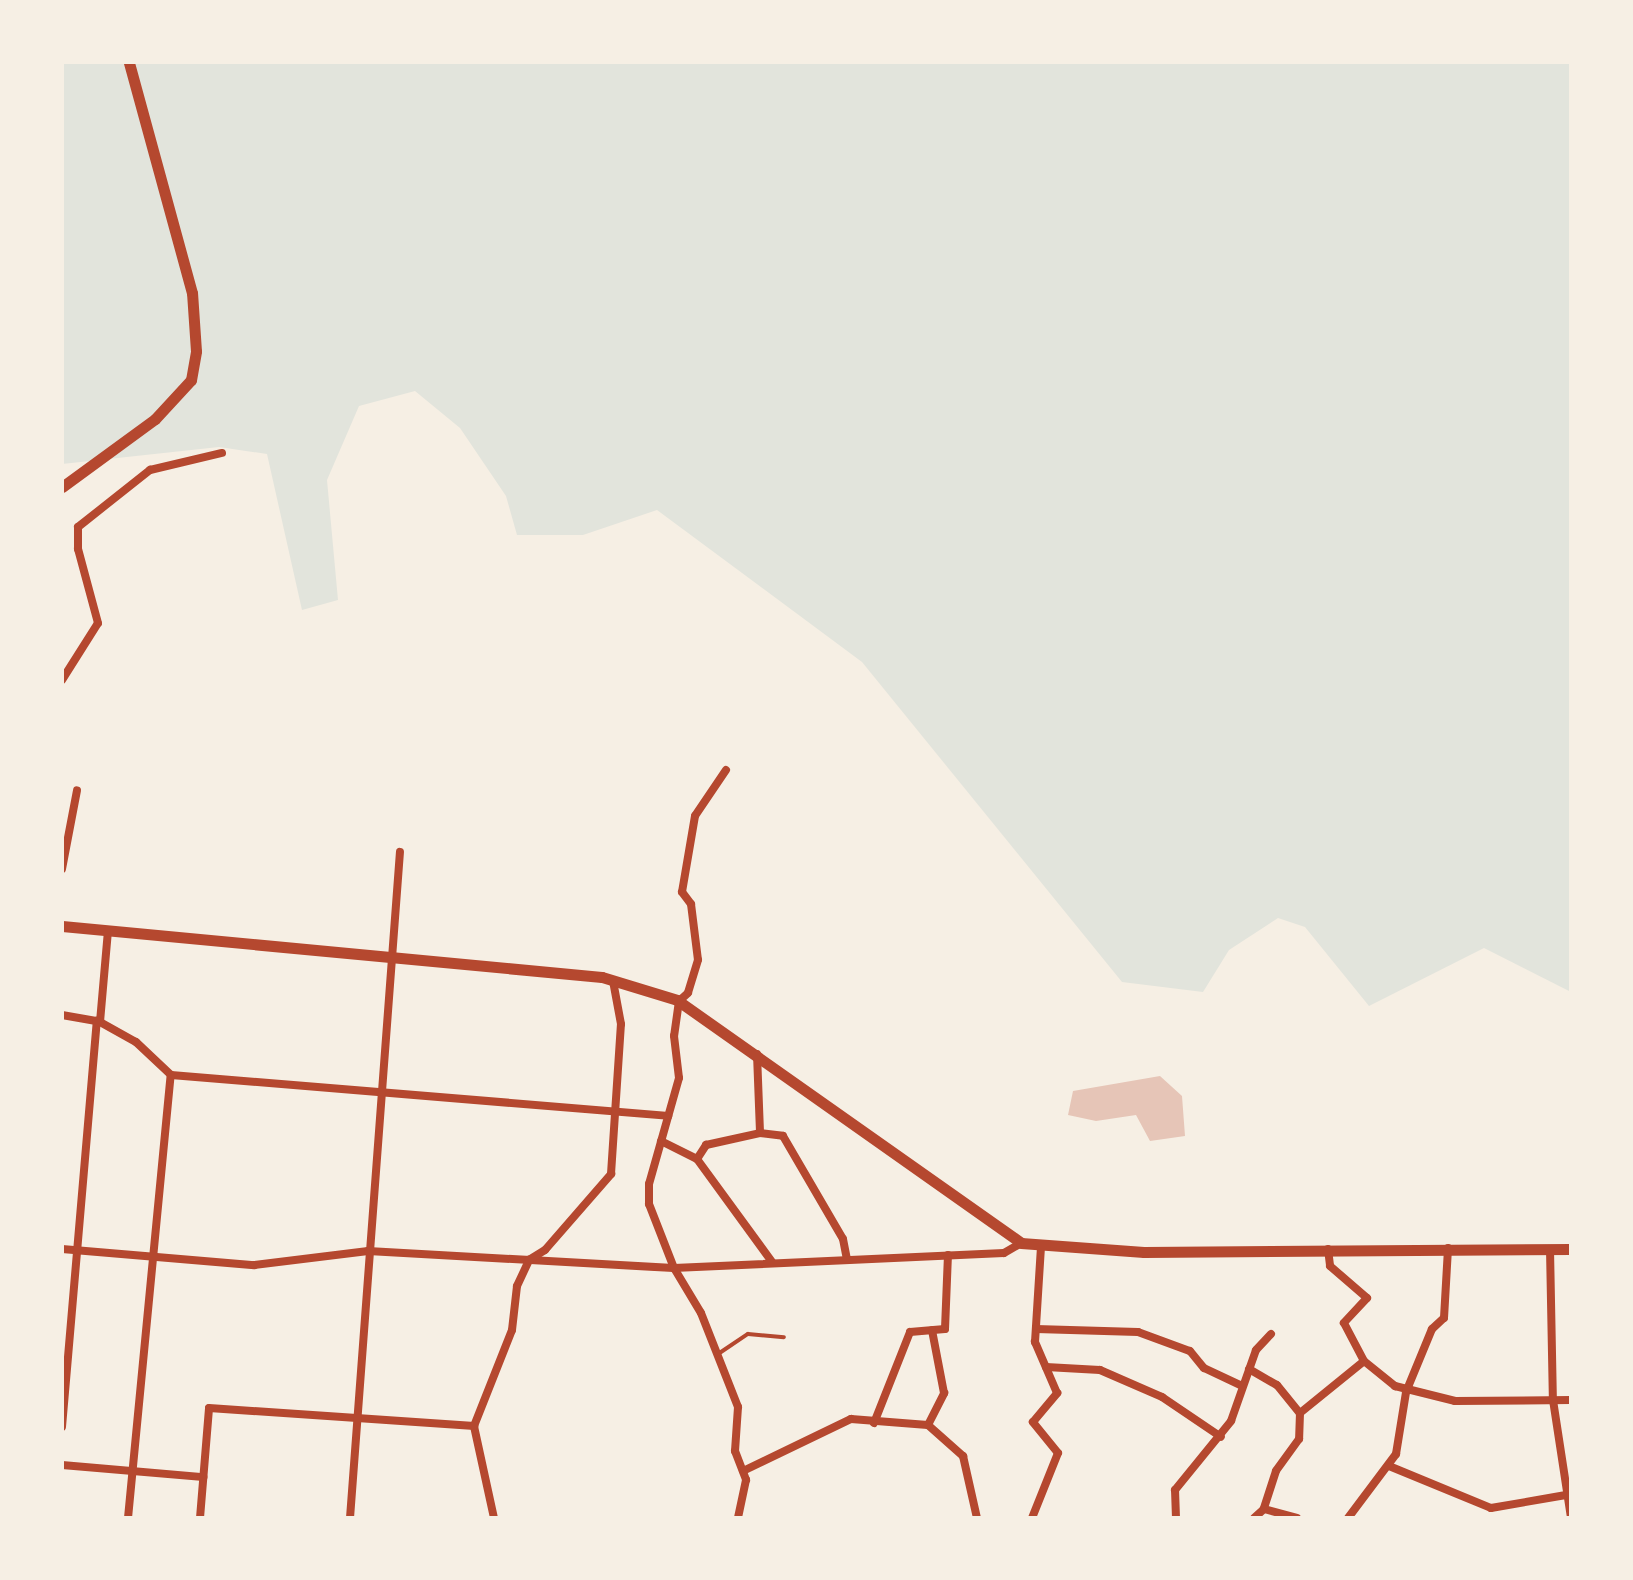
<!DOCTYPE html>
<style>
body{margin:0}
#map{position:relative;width:1633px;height:1580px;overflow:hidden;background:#f6efe4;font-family:"Golos Text",sans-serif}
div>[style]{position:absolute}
.green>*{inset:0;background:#e2e4dc}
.building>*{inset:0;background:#e6c5b7}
.service>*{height:4px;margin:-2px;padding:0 2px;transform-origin:2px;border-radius:2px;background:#b5482f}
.minor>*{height:8px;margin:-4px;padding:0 4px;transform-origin:4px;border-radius:4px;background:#b5482f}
.tertiary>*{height:11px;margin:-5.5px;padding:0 5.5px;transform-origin:5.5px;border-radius:5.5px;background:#b5482f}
span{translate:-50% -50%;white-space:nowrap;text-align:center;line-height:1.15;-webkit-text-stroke:7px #f6efe4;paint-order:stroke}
.frame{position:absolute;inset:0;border:64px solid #f6efe4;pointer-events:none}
</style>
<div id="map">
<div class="green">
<div style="clip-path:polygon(62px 62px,1571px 62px,1571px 992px,1484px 948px,1369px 1006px,1305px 927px,1278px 918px,1229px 950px,1203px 992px,1122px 982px,862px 662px,657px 510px,583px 535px,517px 535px,506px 496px,460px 428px,415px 391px,359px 406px,327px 480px,338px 600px,302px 610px,267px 454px,219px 447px,62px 464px)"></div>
</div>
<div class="building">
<div style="clip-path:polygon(1160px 1076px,1182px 1096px,1185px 1136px,1150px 1141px,1136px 1115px,1096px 1121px,1068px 1115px,1073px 1091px)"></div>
</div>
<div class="service">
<div style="left:718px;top:1354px;width:36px;rotate:-34deg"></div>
<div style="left:748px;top:1334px;width:36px;rotate:5deg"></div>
</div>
<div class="minor">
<div style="left:62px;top:680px;width:67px;rotate:-57.7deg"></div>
<div style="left:98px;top:623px;width:77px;rotate:-105.1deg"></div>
<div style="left:78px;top:549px;width:22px;rotate:-90deg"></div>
<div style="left:78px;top:527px;width:92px;rotate:-38.4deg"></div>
<div style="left:150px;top:470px;width:74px;rotate:-13.3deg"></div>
<div style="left:726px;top:770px;width:55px;rotate:124deg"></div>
<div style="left:695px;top:816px;width:77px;rotate:99.7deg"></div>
<div style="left:682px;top:892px;width:15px;rotate:53deg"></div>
<div style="left:691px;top:904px;width:56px;rotate:82.9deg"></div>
<div style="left:698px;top:960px;width:34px;rotate:107deg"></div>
<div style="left:688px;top:993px;width:12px;rotate:138deg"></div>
<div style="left:679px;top:1001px;width:35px;rotate:98deg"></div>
<div style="left:674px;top:1036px;width:42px;rotate:83.2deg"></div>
<div style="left:679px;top:1078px;width:110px;rotate:105.8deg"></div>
<div style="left:649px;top:1184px;width:20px;rotate:90deg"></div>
<div style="left:649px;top:1204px;width:69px;rotate:68.7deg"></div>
<div style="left:674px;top:1268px;width:52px;rotate:59deg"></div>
<div style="left:701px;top:1313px;width:101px;rotate:68.5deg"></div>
<div style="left:738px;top:1407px;width:44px;rotate:93.9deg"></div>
<div style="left:735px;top:1451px;width:31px;rotate:69deg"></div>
<div style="left:746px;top:1480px;width:39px;rotate:102deg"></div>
<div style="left:62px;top:869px;width:80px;rotate:-79.2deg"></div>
<div style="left:62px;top:1015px;width:39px;rotate:10deg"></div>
<div style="left:100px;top:1022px;width:41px;rotate:29.1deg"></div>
<div style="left:136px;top:1042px;width:48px;rotate:43.3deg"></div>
<div style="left:171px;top:1075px;width:499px;rotate:4.7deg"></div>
<div style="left:100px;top:1022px;width:91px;rotate:-85deg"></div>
<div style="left:757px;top:1054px;width:79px;rotate:87.8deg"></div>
<div style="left:661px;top:1141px;width:40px;rotate:26.6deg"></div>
<div style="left:697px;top:1159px;width:127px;rotate:53.9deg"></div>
<div style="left:697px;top:1159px;width:17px;rotate:-57deg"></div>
<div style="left:706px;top:1145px;width:55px;rotate:-12.5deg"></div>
<div style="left:760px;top:1133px;width:23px;rotate:7deg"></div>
<div style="left:783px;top:1136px;width:119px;rotate:59.8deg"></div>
<div style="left:843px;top:1239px;width:21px;rotate:79deg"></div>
<div style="left:62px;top:1249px;width:193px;rotate:4.8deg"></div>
<div style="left:254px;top:1265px;width:115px;rotate:-7deg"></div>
<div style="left:368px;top:1251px;width:306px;rotate:3.2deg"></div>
<div style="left:674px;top:1268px;width:330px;rotate:-2.6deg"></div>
<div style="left:1004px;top:1253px;width:20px;rotate:-30deg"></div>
<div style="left:1328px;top:1249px;width:17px;rotate:83deg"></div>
<div style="left:1330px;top:1266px;width:49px;rotate:40.9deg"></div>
<div style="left:1367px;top:1298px;width:34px;rotate:133deg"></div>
<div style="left:1344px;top:1323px;width:43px;rotate:62.2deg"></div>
<div style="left:1364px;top:1361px;width:40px;rotate:39deg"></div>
<div style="left:1395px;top:1386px;width:62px;rotate:14deg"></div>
<div style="left:1455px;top:1401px;width:116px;rotate:-0.5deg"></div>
<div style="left:1550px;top:1249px;width:151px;rotate:88.9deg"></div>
<div style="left:1553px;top:1400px;width:119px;rotate:81.3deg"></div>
<div style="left:1036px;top:1329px;width:102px;rotate:1.7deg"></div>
<div style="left:1138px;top:1332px;width:55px;rotate:20.1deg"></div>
<div style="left:1190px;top:1351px;width:22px;rotate:51deg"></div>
<div style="left:1204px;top:1368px;width:42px;rotate:25.3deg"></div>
<div style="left:1046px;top:1367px;width:54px;rotate:3.2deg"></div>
<div style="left:1100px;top:1370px;width:68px;rotate:23.5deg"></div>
<div style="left:1162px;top:1397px;width:71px;rotate:34.1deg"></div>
<div style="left:1249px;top:1369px;width:32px;rotate:30deg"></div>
<div style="left:1277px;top:1385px;width:36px;rotate:51deg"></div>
<div style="left:1300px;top:1413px;width:26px;rotate:92deg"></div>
<div style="left:1299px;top:1439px;width:39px;rotate:126deg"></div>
<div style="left:1276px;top:1471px;width:40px;rotate:108deg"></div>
<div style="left:1264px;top:1509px;width:13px;rotate:138deg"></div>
<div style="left:1300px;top:1413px;width:82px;rotate:-39.1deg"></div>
<div style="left:874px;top:1423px;width:98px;rotate:-68.4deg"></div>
<div style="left:910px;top:1332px;width:35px;rotate:-5deg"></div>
<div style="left:945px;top:1329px;width:74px;rotate:-87.7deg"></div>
<div style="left:928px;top:1425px;width:47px;rotate:41.5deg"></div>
<div style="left:963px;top:1456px;width:64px;rotate:77.3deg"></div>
<div style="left:928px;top:1425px;width:36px;rotate:-63deg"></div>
<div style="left:944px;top:1393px;width:64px;rotate:-100.8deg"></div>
<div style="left:62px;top:1427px;width:408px;rotate:-85.1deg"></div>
<div style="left:62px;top:1465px;width:142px;rotate:4.9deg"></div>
<div style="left:1389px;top:1466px;width:110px;rotate:22.4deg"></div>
<div style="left:1491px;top:1508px;width:76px;rotate:-9.8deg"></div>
<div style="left:743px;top:1471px;width:120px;rotate:-25.7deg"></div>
<div style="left:851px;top:1419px;width:77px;rotate:4.5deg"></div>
<div style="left:1264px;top:1509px;width:34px;rotate:15deg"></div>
<div style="left:128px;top:1518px;width:445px;rotate:-84.5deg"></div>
<div style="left:200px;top:1518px;width:110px;rotate:-85.3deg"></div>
<div style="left:209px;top:1408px;width:266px;rotate:3.9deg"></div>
<div style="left:350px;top:1518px;width:668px;rotate:-85.71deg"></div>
<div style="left:494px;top:1518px;width:94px;rotate:-102.3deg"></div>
<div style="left:474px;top:1426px;width:103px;rotate:-68.4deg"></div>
<div style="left:512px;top:1330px;width:44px;rotate:-83.5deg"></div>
<div style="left:517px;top:1286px;width:29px;rotate:-65deg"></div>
<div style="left:529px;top:1260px;width:19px;rotate:-32deg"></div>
<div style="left:545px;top:1250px;width:101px;rotate:-49deg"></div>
<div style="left:611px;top:1174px;width:150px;rotate:-86.2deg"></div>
<div style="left:621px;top:1024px;width:44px;rotate:-100.5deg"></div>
<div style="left:1032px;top:1518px;width:70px;rotate:-68.2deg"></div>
<div style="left:1058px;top:1453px;width:40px;rotate:-129deg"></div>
<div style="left:1033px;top:1422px;width:38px;rotate:-50deg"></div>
<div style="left:1057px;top:1393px;width:56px;rotate:-113.3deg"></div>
<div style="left:1035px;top:1342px;width:95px;rotate:-86.4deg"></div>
<div style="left:1176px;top:1518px;width:28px;rotate:-92deg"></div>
<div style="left:1175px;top:1490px;width:89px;rotate:-50.9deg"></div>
<div style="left:1231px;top:1421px;width:75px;rotate:-70.6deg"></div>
<div style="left:1256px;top:1350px;width:22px;rotate:-47deg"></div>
<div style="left:1348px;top:1518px;width:80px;rotate:-53.1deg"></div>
<div style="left:1396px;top:1454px;width:63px;rotate:-80.8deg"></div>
<div style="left:1406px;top:1392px;width:68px;rotate:-67.6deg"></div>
<div style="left:1432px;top:1329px;width:16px;rotate:-43deg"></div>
<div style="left:1444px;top:1318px;width:70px;rotate:-86.7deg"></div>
</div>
<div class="tertiary">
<div style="left:62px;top:487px;width:115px;rotate:-36.2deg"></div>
<div style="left:155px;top:419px;width:53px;rotate:-47.3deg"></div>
<div style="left:191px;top:380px;width:29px;rotate:-80deg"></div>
<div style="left:196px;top:351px;width:58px;rotate:-93.9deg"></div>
<div style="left:192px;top:293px;width:239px;rotate:-105.3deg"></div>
<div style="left:62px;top:926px;width:542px;rotate:5.4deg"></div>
<div style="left:602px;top:977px;width:78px;rotate:17deg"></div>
<div style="left:677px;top:1000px;width:421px;rotate:35.2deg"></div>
<div style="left:1021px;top:1243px;width:123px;rotate:4.2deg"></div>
<div style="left:1144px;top:1252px;width:427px;rotate:-0.4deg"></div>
</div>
<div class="frame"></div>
</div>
